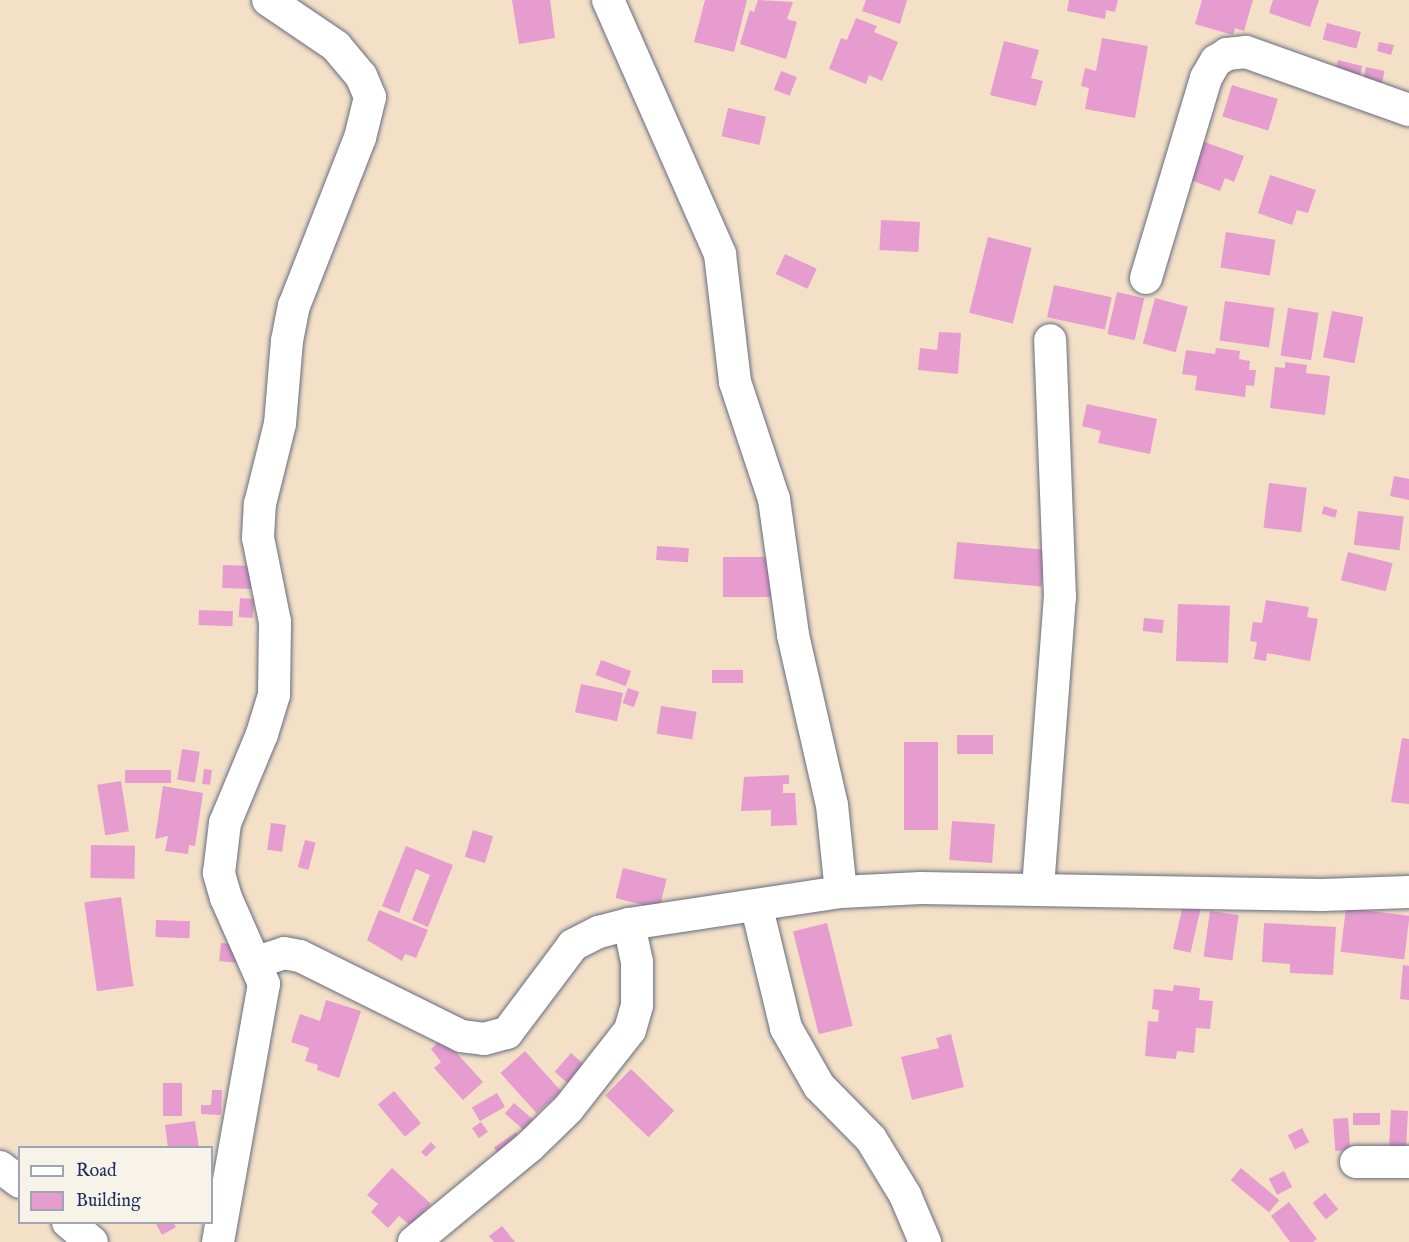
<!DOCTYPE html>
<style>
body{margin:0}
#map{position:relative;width:1409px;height:1242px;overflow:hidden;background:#f3e0c6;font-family:"IM FELL English",serif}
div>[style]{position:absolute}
.building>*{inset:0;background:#e69cce;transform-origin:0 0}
.roads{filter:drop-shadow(0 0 2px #676d82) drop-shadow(0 0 2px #676d82)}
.minor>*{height:32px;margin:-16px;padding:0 16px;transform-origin:16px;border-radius:16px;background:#fff}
span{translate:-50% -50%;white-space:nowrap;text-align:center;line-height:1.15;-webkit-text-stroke:5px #f7f3e8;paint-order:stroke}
.legend{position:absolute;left:18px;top:1146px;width:195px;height:78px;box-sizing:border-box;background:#f7f3e8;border:2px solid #9fa5b1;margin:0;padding:8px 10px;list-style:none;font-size:18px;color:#1b2f5e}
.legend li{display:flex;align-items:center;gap:12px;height:30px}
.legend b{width:30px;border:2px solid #9fa5b1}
</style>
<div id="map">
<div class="building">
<div style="clip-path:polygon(512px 0,550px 0,555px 38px,519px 44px)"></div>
<div style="clip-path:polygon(705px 0,747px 0,734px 52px,694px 42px)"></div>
<div style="clip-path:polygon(758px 0,793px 2px,787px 19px,797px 22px,786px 59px,740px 44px,750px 10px,754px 12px)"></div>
<div style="clip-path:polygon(866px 0,907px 0,900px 24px,862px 11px)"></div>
<div style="clip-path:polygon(1069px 0,1118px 0,1115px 12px,1106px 10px,1105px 19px,1067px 11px)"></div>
<div style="clip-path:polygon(1202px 0,1253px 0,1244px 31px,1235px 28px,1233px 35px,1195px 24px)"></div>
<div style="clip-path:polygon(1273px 0,1319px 0,1310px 27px,1269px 13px)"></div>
<div style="clip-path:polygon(856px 18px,877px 26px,874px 32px,898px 42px,882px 81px,869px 75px,866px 84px,829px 69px,841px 38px,847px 40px)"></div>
<div style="left:1327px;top:23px;width:35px;height:17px;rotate:15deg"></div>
<div style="clip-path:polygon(1102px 38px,1148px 46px,1135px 118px,1085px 109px,1089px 88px,1081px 86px,1085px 68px,1096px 71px)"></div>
<div style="clip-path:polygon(1004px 41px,1039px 50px,1031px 78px,1043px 81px,1036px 106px,990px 95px)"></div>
<div style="clip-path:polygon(1379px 42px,1394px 45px,1391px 55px,1377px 51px)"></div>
<div style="left:1338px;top:60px;width:25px;height:15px;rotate:14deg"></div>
<div style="left:1366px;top:67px;width:19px;height:17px;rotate:12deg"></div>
<div style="left:781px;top:71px;width:17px;height:20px;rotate:21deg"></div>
<div style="left:1232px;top:85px;width:48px;height:33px;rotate:17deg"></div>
<div style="left:728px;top:108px;width:39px;height:29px;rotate:13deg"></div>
<div style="clip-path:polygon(1199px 140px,1244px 156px,1234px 182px,1225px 178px,1220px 191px,1185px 178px)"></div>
<div style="clip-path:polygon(1270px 175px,1316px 190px,1308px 213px,1297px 210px,1292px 225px,1258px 213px)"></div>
<div style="left:881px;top:220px;width:39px;height:30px;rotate:3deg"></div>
<div style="left:1226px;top:232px;width:50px;height:36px;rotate:9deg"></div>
<div style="left:988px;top:237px;width:45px;height:78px;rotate:14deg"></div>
<div style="left:785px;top:254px;width:35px;height:22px;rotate:25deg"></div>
<div style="left:1054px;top:285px;width:59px;height:33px;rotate:12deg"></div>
<div style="left:1117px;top:292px;width:28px;height:43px;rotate:13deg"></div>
<div style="left:1155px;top:298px;width:34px;height:47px;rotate:15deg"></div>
<div style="left:1225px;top:301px;width:50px;height:40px;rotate:8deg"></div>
<div style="left:1288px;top:308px;width:31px;height:48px;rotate:9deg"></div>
<div style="left:1332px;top:311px;width:32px;height:47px;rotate:11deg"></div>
<div style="clip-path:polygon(939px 332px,961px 333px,958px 374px,918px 370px,920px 348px,937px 350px)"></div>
<div style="clip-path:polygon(1216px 348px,1240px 351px,1239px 359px,1250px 361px,1249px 370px,1256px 370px,1254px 386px,1246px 385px,1245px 397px,1195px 390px,1197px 376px,1182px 374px,1186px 350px,1215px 354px)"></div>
<div style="clip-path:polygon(1285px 362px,1307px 365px,1306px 373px,1330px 376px,1325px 415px,1270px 408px,1275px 367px,1285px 368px)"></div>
<div style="clip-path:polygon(1087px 404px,1157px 419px,1150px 454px,1098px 443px,1101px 431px,1082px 426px)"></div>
<div style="clip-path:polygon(1394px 476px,1409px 479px,1409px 500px,1390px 496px)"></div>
<div style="left:1269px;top:483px;width:38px;height:45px;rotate:7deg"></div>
<div style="left:1324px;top:506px;width:14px;height:8px;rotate:17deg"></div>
<div style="left:1358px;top:511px;width:46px;height:34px;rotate:7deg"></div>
<div style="left:957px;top:542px;width:88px;height:37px;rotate:5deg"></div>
<div style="left:657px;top:546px;width:32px;height:14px;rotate:4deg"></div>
<div style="left:1348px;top:552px;width:46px;height:29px;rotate:14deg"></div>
<div style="left:723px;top:557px;width:48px;height:40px"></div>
<div style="left:223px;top:565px;width:29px;height:23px;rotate:2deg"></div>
<div style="left:240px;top:598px;width:14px;height:19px;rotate:4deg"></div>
<div style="clip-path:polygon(1266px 600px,1309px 607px,1307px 617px,1318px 619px,1310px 661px,1267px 653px,1266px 661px,1254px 659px,1257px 642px,1250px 641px,1253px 622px,1262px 623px)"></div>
<div style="left:1178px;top:604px;width:52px;height:57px;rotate:2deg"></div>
<div style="left:199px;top:610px;width:34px;height:15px;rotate:2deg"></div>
<div style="left:1144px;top:618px;width:20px;height:13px;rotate:6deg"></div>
<div style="left:601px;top:660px;width:32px;height:16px;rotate:20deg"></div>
<div style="left:743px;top:670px;width:13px;height:31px;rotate:90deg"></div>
<div style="left:581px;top:684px;width:43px;height:29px;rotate:12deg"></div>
<div style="left:628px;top:688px;width:12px;height:16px;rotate:20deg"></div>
<div style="left:661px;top:706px;width:36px;height:28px;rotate:9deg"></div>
<div style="left:957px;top:735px;width:36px;height:19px"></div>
<div style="clip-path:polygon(1402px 738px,1409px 739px,1409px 804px,1391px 802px)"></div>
<div style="left:904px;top:742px;width:34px;height:88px"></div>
<div style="left:182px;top:749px;width:18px;height:31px;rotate:9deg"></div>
<div style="left:204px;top:769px;width:8px;height:15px;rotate:7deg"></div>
<div style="left:171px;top:770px;width:13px;height:46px;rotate:90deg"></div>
<div style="clip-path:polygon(789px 775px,789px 784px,783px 784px,783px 793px,795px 793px,797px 825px,771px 826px,771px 810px,741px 811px,744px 777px)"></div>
<div style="left:121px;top:781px;width:51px;height:24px;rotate:81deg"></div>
<div style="clip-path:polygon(163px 786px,203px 793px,195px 846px,189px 845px,188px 854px,165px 851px,168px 836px,155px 839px)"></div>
<div style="left:952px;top:821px;width:43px;height:39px;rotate:4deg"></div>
<div style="left:271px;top:823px;width:15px;height:27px;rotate:8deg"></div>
<div style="left:473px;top:830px;width:21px;height:28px;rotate:17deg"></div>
<div style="left:305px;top:840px;width:11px;height:28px;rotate:15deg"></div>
<div style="left:91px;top:845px;width:44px;height:33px;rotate:1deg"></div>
<div style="clip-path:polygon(406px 846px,453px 865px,428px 927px,412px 920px,430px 875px,416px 869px,399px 913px,382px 906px)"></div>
<div style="left:623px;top:868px;width:45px;height:31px;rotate:14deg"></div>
<div style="left:121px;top:897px;width:90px;height:37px;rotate:82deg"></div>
<div style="left:1184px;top:901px;width:18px;height:49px;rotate:13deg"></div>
<div style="left:1346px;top:908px;width:64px;height:44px;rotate:7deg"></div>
<div style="clip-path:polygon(379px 910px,428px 930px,416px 958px,405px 954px,402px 961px,367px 940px)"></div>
<div style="left:1210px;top:911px;width:29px;height:46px;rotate:8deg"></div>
<div style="left:156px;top:920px;width:34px;height:17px;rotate:2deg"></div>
<div style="left:827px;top:923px;width:106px;height:35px;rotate:76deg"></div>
<div style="clip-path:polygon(1264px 923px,1336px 927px,1333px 975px,1290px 973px,1290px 964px,1262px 962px)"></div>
<div style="left:221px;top:943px;width:18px;height:18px;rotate:6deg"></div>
<div style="clip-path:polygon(1403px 965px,1409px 966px,1409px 1000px,1400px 999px)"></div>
<div style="clip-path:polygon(1174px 985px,1200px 988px,1199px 1000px,1213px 1001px,1210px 1029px,1196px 1028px,1194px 1053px,1177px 1051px,1176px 1059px,1145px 1056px,1148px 1021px,1158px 1022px,1159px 1010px,1152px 1009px,1154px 989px,1173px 991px)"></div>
<div style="clip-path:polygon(326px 1000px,361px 1011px,339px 1078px,317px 1070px,318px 1065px,305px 1061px,309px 1048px,291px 1042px,300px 1014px,320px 1021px)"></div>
<div style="clip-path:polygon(951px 1034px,964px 1087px,912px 1100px,901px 1057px,939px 1048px,936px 1038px)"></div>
<div style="clip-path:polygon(443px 1038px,483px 1082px,463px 1100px,434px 1068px,441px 1062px,431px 1049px)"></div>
<div style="left:525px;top:1051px;width:54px;height:33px;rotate:48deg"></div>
<div style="left:571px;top:1053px;width:23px;height:25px;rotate:41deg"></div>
<div style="left:631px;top:1069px;width:60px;height:37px;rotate:44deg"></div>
<div style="left:182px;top:1083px;width:33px;height:19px;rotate:90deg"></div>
<div style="clip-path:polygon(212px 1090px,222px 1090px,221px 1115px,201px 1114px,201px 1105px,211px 1105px)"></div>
<div style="left:394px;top:1091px;width:42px;height:21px;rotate:50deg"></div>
<div style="left:497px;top:1093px;width:16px;height:29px;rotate:60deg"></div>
<div style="left:514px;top:1103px;width:28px;height:14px;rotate:41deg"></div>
<div style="left:1391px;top:1110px;width:17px;height:44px;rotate:3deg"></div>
<div style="left:1353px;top:1113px;width:27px;height:12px"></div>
<div style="left:1348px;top:1118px;width:32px;height:15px;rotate:86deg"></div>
<div style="clip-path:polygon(195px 1121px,199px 1148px,168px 1148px,165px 1125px)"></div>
<div style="left:481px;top:1122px;width:12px;height:11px;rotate:55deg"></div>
<div style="left:1302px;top:1128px;width:16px;height:16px;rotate:63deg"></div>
<div style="left:516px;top:1132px;width:12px;height:27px;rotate:55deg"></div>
<div style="left:431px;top:1142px;width:7px;height:14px;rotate:45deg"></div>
<div style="clip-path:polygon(392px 1168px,431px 1204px,411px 1226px,399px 1216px,388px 1228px,371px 1212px,378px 1204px,367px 1195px)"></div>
<div style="left:1241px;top:1168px;width:50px;height:16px;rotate:40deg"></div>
<div style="left:1284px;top:1171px;width:18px;height:17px;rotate:63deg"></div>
<div style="left:1325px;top:1193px;width:21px;height:16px;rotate:51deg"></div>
<div style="clip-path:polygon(1289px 1202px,1317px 1239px,1313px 1242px,1290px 1242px,1271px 1216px)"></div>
<div style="clip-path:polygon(155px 1222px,173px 1222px,176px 1227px,162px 1235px)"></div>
<div style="clip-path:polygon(502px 1226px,515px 1242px,494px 1242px,489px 1236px)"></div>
</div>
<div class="roads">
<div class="minor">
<div style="left:608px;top:0;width:278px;rotate:66.2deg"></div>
<div style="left:720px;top:254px;width:129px;rotate:83.3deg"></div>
<div style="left:735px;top:382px;width:123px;rotate:71.6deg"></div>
<div style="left:774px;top:499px;width:137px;rotate:82deg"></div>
<div style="left:793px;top:635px;width:174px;rotate:77.1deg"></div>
<div style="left:832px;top:805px;width:87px;rotate:84.1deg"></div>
<div style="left:1146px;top:278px;width:209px;rotate:-73.3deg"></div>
<div style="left:1206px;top:78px;width:20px;rotate:-60deg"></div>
<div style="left:1216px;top:61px;width:13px;rotate:-32deg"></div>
<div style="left:1227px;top:54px;width:19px;rotate:-6deg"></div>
<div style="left:1246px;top:52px;width:173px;rotate:19.6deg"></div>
<div style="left:1038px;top:888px;width:292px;rotate:-85.7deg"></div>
<div style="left:1060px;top:597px;width:257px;rotate:-92.2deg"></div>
<div style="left:757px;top:908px;width:123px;rotate:76.4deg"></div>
<div style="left:786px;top:1028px;width:67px;rotate:60.4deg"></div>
<div style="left:819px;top:1086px;width:74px;rotate:45.5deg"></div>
<div style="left:871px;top:1139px;width:66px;rotate:58.7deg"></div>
<div style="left:905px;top:1195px;width:51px;rotate:66.9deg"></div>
<div style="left:257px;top:962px;width:28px;rotate:-18deg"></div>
<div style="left:284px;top:953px;width:16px;rotate:11deg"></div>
<div style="left:300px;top:956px;width:180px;rotate:26.4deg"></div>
<div style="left:461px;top:1036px;width:23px;rotate:7deg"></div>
<div style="left:484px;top:1039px;width:24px;rotate:-15deg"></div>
<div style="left:507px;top:1033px;width:110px;rotate:-53.1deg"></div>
<div style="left:573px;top:945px;width:29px;rotate:-27deg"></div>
<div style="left:599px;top:932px;width:31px;rotate:-15deg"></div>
<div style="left:629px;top:924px;width:214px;rotate:-8.6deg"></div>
<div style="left:841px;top:892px;width:80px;rotate:-2.9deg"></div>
<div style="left:921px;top:888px;width:401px;rotate:1deg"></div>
<div style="left:1322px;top:895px;width:87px;rotate:-2deg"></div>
<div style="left:1356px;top:1162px;width:53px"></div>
<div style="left:0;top:1167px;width:25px;rotate:37deg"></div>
<div style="left:68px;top:1222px;width:31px;rotate:40deg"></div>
<div style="left:218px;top:1242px;width:262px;rotate:-79.9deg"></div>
<div style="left:264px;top:984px;width:94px;rotate:-113.8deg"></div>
<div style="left:226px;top:898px;width:26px;rotate:-106deg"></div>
<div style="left:219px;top:873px;width:50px;rotate:-83.2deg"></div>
<div style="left:225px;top:823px;width:96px;rotate:-67.4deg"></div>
<div style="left:262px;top:734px;width:41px;rotate:-72.9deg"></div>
<div style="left:274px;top:695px;width:73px;rotate:-89.2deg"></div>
<div style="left:275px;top:622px;width:86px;rotate:-101.4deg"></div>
<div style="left:258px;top:538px;width:34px;rotate:-87deg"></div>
<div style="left:260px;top:504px;width:82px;rotate:-76deg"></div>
<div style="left:280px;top:424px;width:83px;rotate:-85.2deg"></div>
<div style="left:287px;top:341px;width:36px;rotate:-79deg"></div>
<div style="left:294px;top:306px;width:180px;rotate:-68.6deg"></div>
<div style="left:360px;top:138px;width:42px;rotate:-76.3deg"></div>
<div style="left:370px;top:97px;width:23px;rotate:-113deg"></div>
<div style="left:361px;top:76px;width:39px;rotate:-130deg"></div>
<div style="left:336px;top:46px;width:82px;rotate:-145.9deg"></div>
<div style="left:414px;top:1242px;width:149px;rotate:-39.6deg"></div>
<div style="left:529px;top:1147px;width:54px;rotate:-44.3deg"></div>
<div style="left:568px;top:1109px;width:100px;rotate:-51.9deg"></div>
<div style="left:630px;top:1030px;width:26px;rotate:-74deg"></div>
<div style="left:637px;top:1005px;width:43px;rotate:-90deg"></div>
<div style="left:637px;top:962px;width:39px;rotate:-102deg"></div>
</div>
</div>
<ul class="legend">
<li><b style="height:8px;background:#fff"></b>Road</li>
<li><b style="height:16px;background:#e69cce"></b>Building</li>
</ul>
</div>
